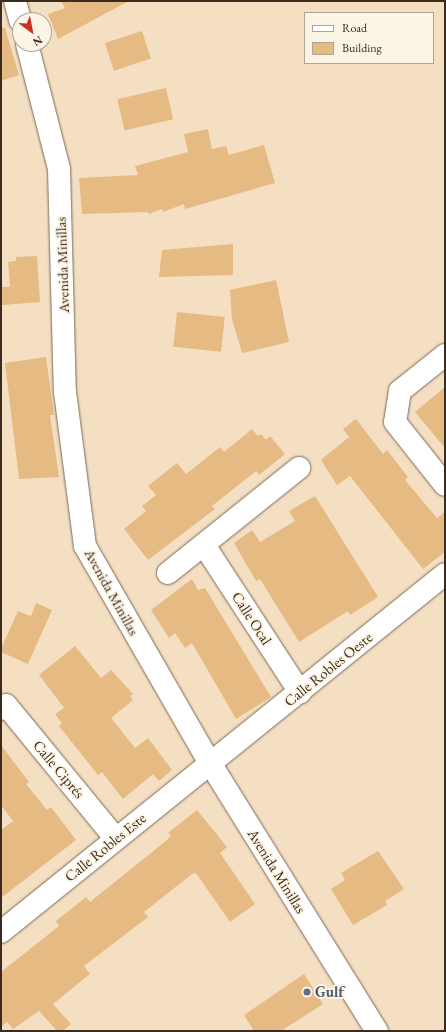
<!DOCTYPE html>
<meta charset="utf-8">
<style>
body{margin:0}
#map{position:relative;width:446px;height:1032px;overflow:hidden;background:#f4dfc2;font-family:"EB Garamond",serif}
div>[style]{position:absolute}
.building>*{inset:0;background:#e6ba83;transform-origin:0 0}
.roads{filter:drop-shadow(0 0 1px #7c6957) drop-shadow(0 0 1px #7c6957)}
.minor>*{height:22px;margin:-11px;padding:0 11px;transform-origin:11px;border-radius:11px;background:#fff}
.dots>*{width:11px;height:11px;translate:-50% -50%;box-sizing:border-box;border:2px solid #fcf5e5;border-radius:50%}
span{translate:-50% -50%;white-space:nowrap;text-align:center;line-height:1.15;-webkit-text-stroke:4px #fcf5e5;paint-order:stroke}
.street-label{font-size:15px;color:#3b2a1e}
.service-label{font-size:15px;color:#4e5e75;font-weight:700}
.left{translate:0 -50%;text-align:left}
.frame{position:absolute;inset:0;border:2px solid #3b2a1e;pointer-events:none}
.legend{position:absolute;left:304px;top:12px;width:130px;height:52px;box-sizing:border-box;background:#fcf5e5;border:1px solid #afa495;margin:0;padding:5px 7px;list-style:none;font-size:12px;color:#3b2a1e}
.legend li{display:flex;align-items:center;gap:8px;height:20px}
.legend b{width:20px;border:1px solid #afa495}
.north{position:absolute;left:12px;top:12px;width:40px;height:40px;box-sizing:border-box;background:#fcf5e5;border:1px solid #afa495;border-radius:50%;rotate:148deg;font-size:11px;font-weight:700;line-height:16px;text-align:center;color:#3b2a1e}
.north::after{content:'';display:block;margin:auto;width:14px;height:18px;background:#c8321e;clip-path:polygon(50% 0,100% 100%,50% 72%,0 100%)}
</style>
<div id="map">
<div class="building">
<div style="clip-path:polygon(61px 1px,129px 1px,58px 39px,48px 14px,65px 8px)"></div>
<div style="clip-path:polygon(1px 28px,5px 28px,19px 75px,1px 81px)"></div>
<div style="left:142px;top:31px;width:29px;height:39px;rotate:72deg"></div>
<div style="left:166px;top:88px;width:32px;height:50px;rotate:77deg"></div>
<div style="clip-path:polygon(208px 129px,212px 149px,226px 146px,229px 155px,264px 145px,275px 183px,185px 209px,184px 204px,163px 212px,162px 209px,149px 214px,148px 212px,82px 214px,79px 178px,138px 175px,135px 166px,188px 152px,184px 134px)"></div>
<div style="clip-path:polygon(233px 244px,233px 275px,159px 277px,162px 250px)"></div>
<div style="clip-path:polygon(37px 256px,40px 302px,2px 305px,1px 287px,10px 287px,8px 262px,16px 261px,16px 257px)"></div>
<div style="clip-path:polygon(276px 280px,289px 342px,242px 353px,232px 319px,230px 290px)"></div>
<div style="left:177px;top:312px;width:48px;height:35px;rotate:6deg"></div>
<div style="clip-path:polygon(46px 357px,54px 415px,50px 415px,59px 477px,19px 479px,5px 363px)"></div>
<div style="clip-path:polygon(445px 387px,445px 448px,415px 412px)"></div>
<div style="clip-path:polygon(356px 419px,383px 454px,387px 450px,408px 477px,405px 480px,437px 518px,445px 512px,445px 552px,423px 569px,350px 476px,337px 485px,321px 460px,349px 437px,343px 429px)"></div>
<div style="clip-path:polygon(252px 429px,258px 436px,261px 434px,266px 440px,270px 436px,285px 454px,259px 475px,256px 471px,212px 506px,215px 509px,148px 560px,124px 529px,146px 511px,142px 506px,156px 495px,148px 486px,177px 463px,186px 474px,220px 447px,224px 452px)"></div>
<div style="clip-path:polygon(315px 496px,378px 597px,350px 615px,348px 611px,299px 642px,260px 579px,256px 581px,234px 543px,252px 530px,260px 542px,295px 521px,289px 511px)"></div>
<div style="clip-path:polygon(192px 579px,198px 590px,205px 588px,271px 697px,236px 719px,192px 643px,185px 648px,175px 633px,169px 638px,151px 610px)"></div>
<div style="clip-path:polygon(36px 603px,52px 610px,28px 664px,1px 652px,1px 649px,18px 611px,31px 616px)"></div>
<div style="clip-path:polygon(75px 646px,101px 678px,111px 670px,133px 694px,130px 696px,133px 700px,111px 718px,135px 748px,148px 738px,172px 770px,159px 781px,153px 774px,123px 799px,102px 772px,98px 775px,59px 726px,62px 723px,55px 714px,64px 708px,39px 675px)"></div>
<div style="clip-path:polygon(1px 745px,29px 782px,26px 784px,47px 810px,51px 807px,76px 840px,1px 898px,1px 830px,13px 821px,1px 805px)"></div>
<div style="clip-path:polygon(197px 810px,227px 847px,220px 853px,255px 904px,230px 922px,196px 873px,192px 874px,144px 912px,148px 917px,84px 966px,90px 974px,53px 1004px,71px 1024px,63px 1031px,57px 1031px,39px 1011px,13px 1029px,7px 1022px,1px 1027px,1px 972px,59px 926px,56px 921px,86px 897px,90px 902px,167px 840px,171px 835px,168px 833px)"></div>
<div style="clip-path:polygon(378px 851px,404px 889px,385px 901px,387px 905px,353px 925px,331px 889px,345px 880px,341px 873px)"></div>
<div style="clip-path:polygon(304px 974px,323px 1004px,281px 1031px,254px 1031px,244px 1015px)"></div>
</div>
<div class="roads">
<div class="minor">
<div style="left:15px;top:1px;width:20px;rotate:75deg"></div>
<div style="left:27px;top:44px;width:129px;rotate:75.6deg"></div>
<div style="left:59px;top:169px;width:223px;rotate:88.5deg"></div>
<div style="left:65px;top:392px;width:155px;rotate:82.6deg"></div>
<div style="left:85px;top:546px;width:250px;rotate:60.1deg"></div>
<div style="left:210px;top:763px;width:316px;rotate:58.1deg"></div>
<div style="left:445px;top:355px;width:58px;rotate:141.3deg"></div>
<div style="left:400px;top:391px;width:31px;rotate:99deg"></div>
<div style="left:395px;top:422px;width:80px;rotate:51.6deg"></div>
<div style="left:204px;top:545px;width:176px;rotate:56.9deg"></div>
<div style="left:168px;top:573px;width:168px;rotate:-38.7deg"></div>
<div style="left:1px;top:709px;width:6px;rotate:-39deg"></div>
<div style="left:6px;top:705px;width:173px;rotate:50.6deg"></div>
<div style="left:1px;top:932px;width:570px;rotate:-38.88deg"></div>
</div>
</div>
<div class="dots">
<div style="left:307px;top:992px;background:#5c6f8a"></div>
</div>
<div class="street-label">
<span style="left:62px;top:265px;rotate:-92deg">Avenida Minillas</span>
<span style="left:112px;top:592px;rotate:61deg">Avenida Minillas</span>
<span style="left:252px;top:618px;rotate:57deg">Calle Ocal</span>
<span style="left:328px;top:669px;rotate:-39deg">Calle Robles Oeste</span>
<span style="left:59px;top:769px;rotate:50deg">Calle Ciprés</span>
<span style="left:105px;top:847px;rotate:-39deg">Calle Robles Este</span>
<span style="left:277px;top:871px;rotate:58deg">Avenida Minillas</span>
</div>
<div class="service-label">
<span class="left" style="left:315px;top:992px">Gulf</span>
</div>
<div class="frame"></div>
<ul class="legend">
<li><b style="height:5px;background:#fff"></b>Road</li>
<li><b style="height:11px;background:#e6ba83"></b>Building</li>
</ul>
<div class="north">N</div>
</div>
